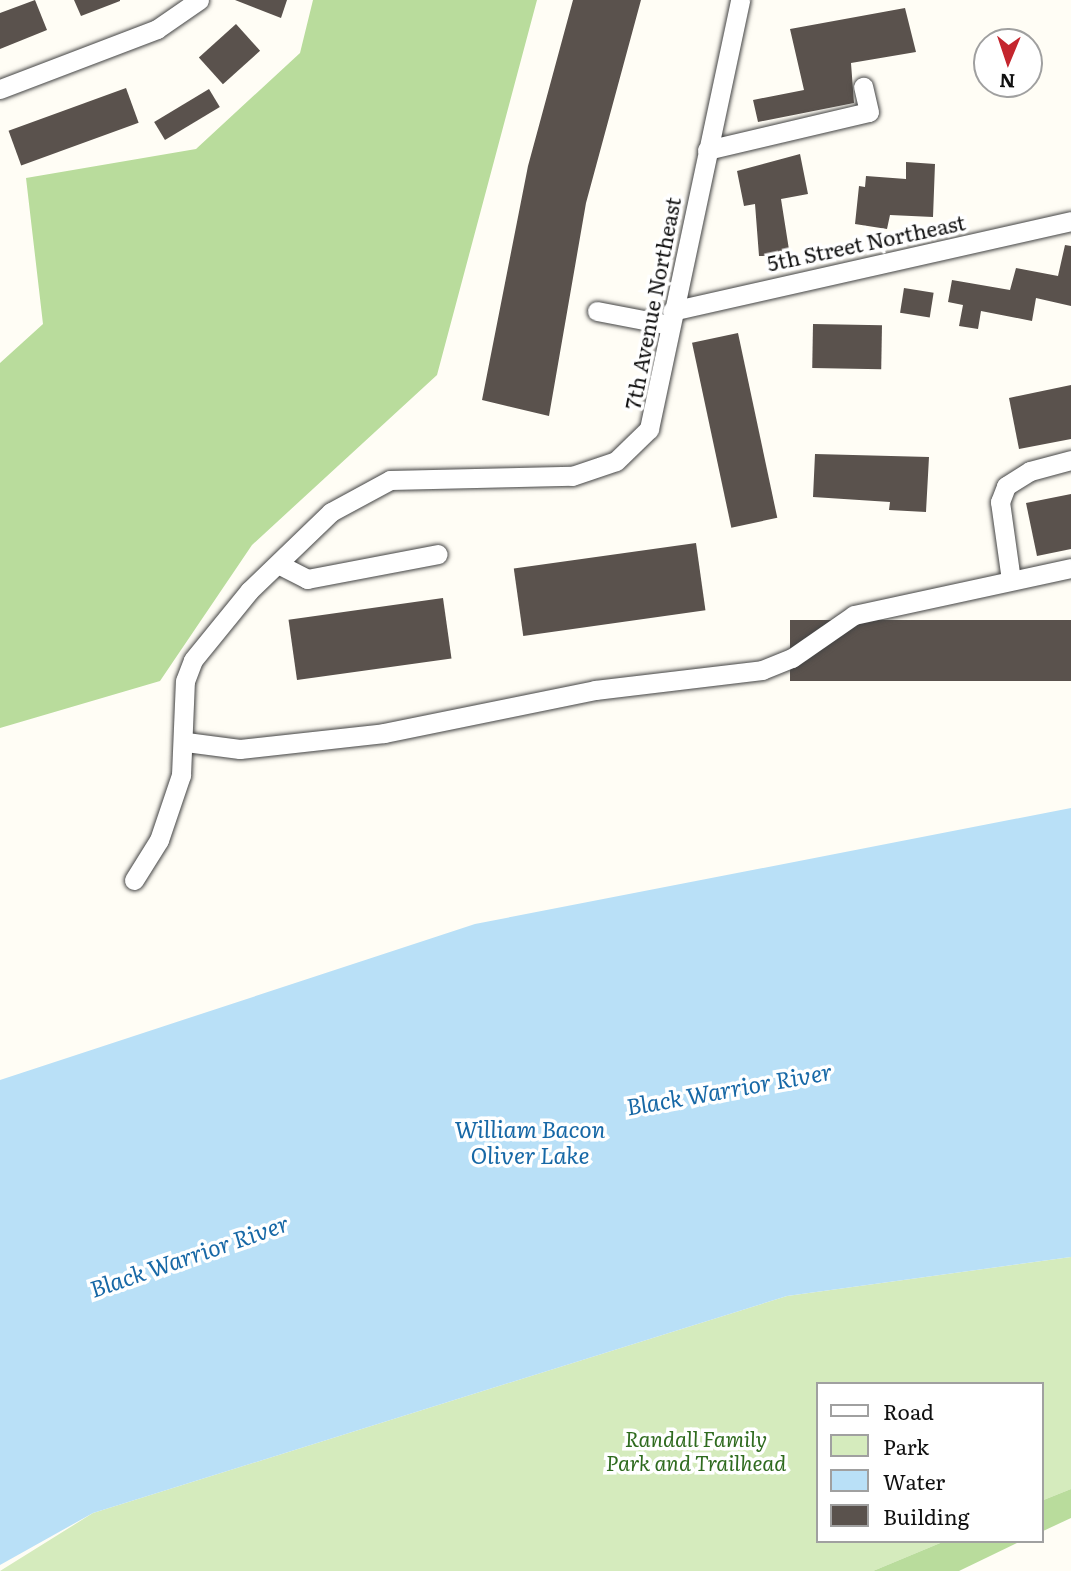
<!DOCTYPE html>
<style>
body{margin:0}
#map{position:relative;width:1071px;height:1571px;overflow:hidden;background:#fffdf5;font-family:Literata,serif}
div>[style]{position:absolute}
.green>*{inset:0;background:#d5ebbd}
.forest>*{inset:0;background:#b9dc9c}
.water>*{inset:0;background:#b9e0f7}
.building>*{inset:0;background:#5a524d;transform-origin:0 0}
.roads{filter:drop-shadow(0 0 2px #444) drop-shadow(0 0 2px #444)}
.minor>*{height:19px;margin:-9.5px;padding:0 9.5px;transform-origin:9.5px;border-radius:9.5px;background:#fff}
span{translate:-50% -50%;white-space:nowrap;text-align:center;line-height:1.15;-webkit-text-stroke:7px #fff;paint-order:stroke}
.street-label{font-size:21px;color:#111}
.park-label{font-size:21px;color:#2f6b1f;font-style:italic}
.water-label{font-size:23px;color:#1768a6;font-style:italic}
.legend{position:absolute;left:816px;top:1382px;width:228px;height:161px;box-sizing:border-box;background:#fff;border:2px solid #a0a0a0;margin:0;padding:9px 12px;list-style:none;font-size:21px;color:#111}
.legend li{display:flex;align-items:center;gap:14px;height:35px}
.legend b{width:35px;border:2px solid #a0a0a0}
.north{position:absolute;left:973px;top:28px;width:70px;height:70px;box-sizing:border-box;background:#fff;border:2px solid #a0a0a0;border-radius:50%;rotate:182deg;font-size:19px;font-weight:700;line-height:28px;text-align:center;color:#111}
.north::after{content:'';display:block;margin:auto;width:24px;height:32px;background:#c4262e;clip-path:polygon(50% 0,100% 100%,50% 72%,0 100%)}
</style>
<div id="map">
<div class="green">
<div style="clip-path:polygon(1071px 1257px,1071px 1489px,1041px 1501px,1041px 1384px,817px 1384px,817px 1541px,945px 1541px,873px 1571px,0 1571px,93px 1513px,787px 1296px)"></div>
</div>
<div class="forest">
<div style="clip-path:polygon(313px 0,537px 0,437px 375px,252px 545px,160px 681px,0 728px,0 363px,43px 324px,26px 178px,196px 149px,300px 53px)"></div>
<div style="clip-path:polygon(1071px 1489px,1071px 1518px,1041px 1532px,1041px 1501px)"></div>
<div style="clip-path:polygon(945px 1541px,1021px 1541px,959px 1571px,873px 1571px)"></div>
</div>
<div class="water">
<div style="clip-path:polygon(1071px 808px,1071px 1257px,787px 1296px,93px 1513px,0 1565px,0 1080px,475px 924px)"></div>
</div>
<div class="building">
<div style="clip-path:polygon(35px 0,47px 30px,0 49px,0 13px)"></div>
<div style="clip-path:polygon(74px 0,120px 0,120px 1px,81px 16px)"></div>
<div style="clip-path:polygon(235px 0,287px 0,281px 18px)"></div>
<div style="clip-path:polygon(573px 0,641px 0,586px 203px,549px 416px,482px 400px,528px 166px)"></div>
<div style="clip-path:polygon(905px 8px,916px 52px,851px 63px,854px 103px,758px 122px,753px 100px,804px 90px,790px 29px)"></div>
<div style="left:236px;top:24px;width:36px;height:50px;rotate:48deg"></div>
<div style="left:126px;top:88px;width:37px;height:125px;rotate:70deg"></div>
<div style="left:209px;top:89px;width:21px;height:64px;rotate:59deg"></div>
<div style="clip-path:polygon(800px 154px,808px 194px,781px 199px,790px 256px,759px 256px,755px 204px,744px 206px,737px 171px)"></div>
<div style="clip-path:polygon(906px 162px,935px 164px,933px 217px,890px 215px,887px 229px,855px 224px,859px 186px,865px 187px,866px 176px,906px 179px)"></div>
<div style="clip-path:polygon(1065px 245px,1071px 246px,1071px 306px,1036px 298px,1032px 321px,981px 311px,978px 329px,959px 326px,963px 305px,948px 302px,952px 280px,1010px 290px,1016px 268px,1058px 276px)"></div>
<div style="left:904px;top:288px;width:30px;height:25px;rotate:9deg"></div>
<div style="left:813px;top:324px;width:69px;height:44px;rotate:1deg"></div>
<div style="left:738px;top:333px;width:189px;height:47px;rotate:78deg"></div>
<div style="clip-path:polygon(1071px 385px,1071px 439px,1019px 449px,1009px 398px)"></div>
<div style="clip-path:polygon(815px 454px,929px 457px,926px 512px,889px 510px,890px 502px,813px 497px)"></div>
<div style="clip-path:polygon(1071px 494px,1071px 549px,1037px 556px,1026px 503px)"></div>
<div style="left:696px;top:543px;width:68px;height:184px;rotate:82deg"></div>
<div style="left:443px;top:598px;width:61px;height:156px;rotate:82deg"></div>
<div style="left:1071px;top:620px;width:61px;height:281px;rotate:90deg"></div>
</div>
<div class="roads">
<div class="minor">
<div style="left:0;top:89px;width:168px;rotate:-20.9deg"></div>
<div style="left:157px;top:29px;width:51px;rotate:-34.6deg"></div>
<div style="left:707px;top:150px;width:166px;rotate:-13.2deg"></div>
<div style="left:869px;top:112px;width:26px;rotate:-103deg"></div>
<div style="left:597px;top:311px;width:74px;rotate:10.9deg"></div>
<div style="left:672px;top:311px;width:409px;rotate:-12.7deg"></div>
<div style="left:278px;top:564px;width:33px;rotate:27deg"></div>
<div style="left:307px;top:579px;width:133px;rotate:-10.8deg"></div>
<div style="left:1011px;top:580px;width:79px;rotate:-98deg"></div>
<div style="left:1000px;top:502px;width:17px;rotate:-69deg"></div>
<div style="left:1006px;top:486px;width:28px;rotate:-32deg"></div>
<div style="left:1030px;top:471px;width:42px;rotate:-15deg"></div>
<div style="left:186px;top:742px;width:54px;rotate:7.4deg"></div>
<div style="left:240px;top:749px;width:145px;rotate:-6.3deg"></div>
<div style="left:384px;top:733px;width:215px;rotate:-11.5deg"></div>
<div style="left:595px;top:690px;width:168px;rotate:-6.8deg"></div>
<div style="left:762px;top:670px;width:32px;rotate:-22deg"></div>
<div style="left:792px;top:658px;width:75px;rotate:-34.7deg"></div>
<div style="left:854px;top:615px;width:222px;rotate:-12.2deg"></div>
<div style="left:134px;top:880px;width:47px;rotate:-58deg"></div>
<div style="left:159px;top:840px;width:69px;rotate:-71.3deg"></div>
<div style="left:181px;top:775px;width:94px;rotate:-87.6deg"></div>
<div style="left:185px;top:681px;width:22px;rotate:-69deg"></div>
<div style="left:193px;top:660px;width:89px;rotate:-50.9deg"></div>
<div style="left:249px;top:591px;width:114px;rotate:-43.9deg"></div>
<div style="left:331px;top:512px;width:67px;rotate:-28.5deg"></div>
<div style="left:390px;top:480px;width:182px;rotate:-1.3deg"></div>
<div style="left:572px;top:476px;width:46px;rotate:-18.8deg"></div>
<div style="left:616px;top:461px;width:46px;rotate:-44.1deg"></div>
<div style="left:649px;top:429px;width:439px;rotate:-78deg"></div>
</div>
</div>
<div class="street-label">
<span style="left:866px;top:242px;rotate:-12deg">5th Street Northeast</span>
<span style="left:652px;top:303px;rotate:-79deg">7th Avenue Northeast</span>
</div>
<div class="park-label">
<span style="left:696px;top:1450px">Randall Family<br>Park and Trailhead</span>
</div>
<div class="water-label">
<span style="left:729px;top:1088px;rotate:-10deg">Black Warrior River</span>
<span style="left:530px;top:1141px">William Bacon<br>Oliver Lake</span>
<span style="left:189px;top:1255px;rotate:-19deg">Black Warrior River</span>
</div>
<ul class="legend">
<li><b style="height:9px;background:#fff"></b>Road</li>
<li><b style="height:19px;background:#d5ebbd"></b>Park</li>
<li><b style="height:19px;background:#b9e0f7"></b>Water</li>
<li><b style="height:19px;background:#5a524d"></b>Building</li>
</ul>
<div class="north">N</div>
</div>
